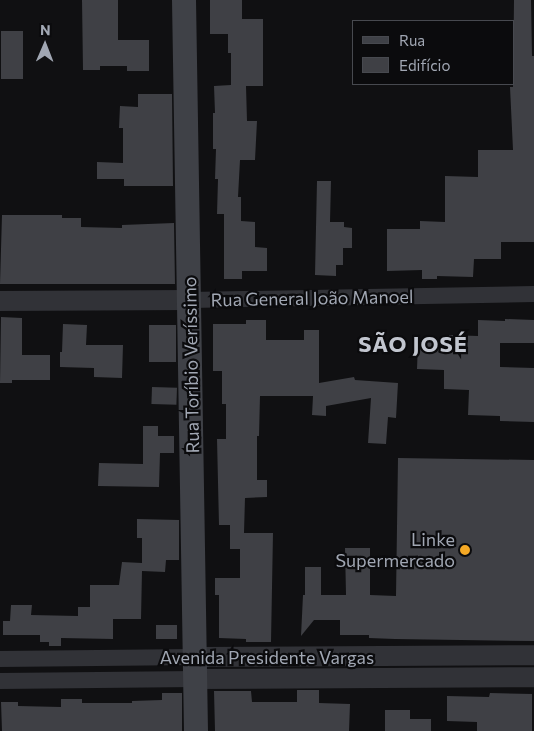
<!DOCTYPE html>
<meta charset="utf-8">
<style>
body{margin:0}
#map{position:relative;width:534px;height:731px;overflow:hidden;background:#101012;font-family:Commissioner,sans-serif}
div>[style]{position:absolute}
.building>*{inset:0;background:#3f4045;transform-origin:0 0}
.minor>*{height:16px;margin:-8px;padding:0 8px;transform-origin:8px;border-radius:8px;background:#313237}
.tertiary>*{height:20px;margin:-10px;padding:0 10px;transform-origin:10px;border-radius:10px;background:#313237}
.secondary>*{height:24px;margin:-12px;padding:0 12px;transform-origin:12px;border-radius:12px;background:#3f4147}
.dots>*{width:14px;height:14px;translate:-50% -50%;box-sizing:border-box;border:2px solid #0b0b0d;border-radius:50%}
span{translate:-50% -50%;white-space:nowrap;text-align:center;line-height:1.15;-webkit-text-stroke:4.5px #0b0b0d;paint-order:stroke}
.street-label{font-size:18px;color:#a1a7b3}
.poi-label{font-size:18px;color:#a1a7b3}
.right{translate:-100% -50%;text-align:right}
.district-label{font-size:22px;color:#c2c6cf;font-weight:700;letter-spacing:1px}
.legend{position:absolute;left:352px;top:20px;width:162px;height:65px;box-sizing:border-box;background:#0b0b0d;border:1px solid #47494f;margin:0;padding:6px 9px;list-style:none;font-size:15px;color:#a1a7b3}
.legend li{display:flex;align-items:center;gap:10px;height:25px}
.legend b{width:25px;border:1px solid #47494f}
.north{position:absolute;left:20px;top:20px;width:50px;height:50px;-webkit-text-stroke:4px #0b0b0d;paint-order:stroke;rotate:1deg;font-size:14px;font-weight:700;line-height:20px;text-align:center;color:#a1a7b3}
.north::after{content:'';display:block;margin:auto;width:18px;height:22px;background:#a1a7b3;clip-path:polygon(50% 0,100% 100%,50% 72%,0 100%)}
</style>
<div id="map">
<div class="building">
<div style="clip-path:polygon(82px 0,118px 0,118px 40px,149px 40px,149px 71px,127px 71px,127px 66px,100px 66px,100px 70px,83px 70px)"></div>
<div style="clip-path:polygon(210px 0,242px 0,242px 19px,263px 19px,263px 86px,246px 86px,247px 121px,257px 121px,255px 160px,240px 160px,238px 197px,241px 197px,241px 221px,255px 222px,255px 247px,267px 248px,267px 271px,242px 271px,242px 279px,224px 279px,224px 214px,217px 214px,218px 179px,215px 179px,216px 149px,213px 149px,213px 113px,215px 113px,214px 86px,231px 85px,231px 53px,228px 53px,228px 34px,210px 34px)"></div>
<div style="clip-path:polygon(514px 0,531px 0,532px 56px,534px 56px,534px 242px,501px 242px,501px 259px,474px 259px,473px 277px,437px 276px,437px 279px,422px 279px,422px 270px,387px 271px,387px 229px,420px 229px,420px 221px,445px 222px,445px 176px,478px 177px,478px 150px,513px 150px,510px 87px,513px 87px)"></div>
<div style="left:1px;top:31px;width:22px;height:48px"></div>
<div style="clip-path:polygon(138px 94px,172px 94px,173px 186px,124px 186px,124px 179px,97px 179px,97px 162px,123px 163px,123px 128px,119px 128px,120px 106px,138px 107px)"></div>
<div style="clip-path:polygon(317px 181px,331px 181px,330px 222px,344px 222px,344px 227px,352px 228px,352px 248px,343px 248px,343px 265px,336px 265px,336px 276px,315px 275px)"></div>
<div style="clip-path:polygon(2px 215px,62px 215px,62px 218px,81px 218px,81px 227px,122px 228px,122px 225px,174px 223px,175px 284px,0 284px)"></div>
<div style="clip-path:polygon(1px 317px,22px 318px,22px 355px,50px 355px,50px 380px,12px 380px,12px 383px,0 383px)"></div>
<div style="clip-path:polygon(505px 319px,534px 320px,534px 343px,500px 343px,500px 367px,534px 368px,534px 422px,500px 421px,500px 416px,468px 415px,469px 390px,444px 389px,444px 370px,417px 369px,418px 342px,449px 343px,449px 335px,478px 336px,478px 320px,505px 321px)"></div>
<div style="clip-path:polygon(246px 320px,266px 320px,266px 340px,304px 340px,304px 330px,319px 330px,319px 383px,354px 377px,355px 380px,398px 383px,396px 418px,388px 417px,386px 444px,368px 443px,371px 398px,326px 406px,326px 416px,312px 415px,313px 396px,260px 396px,259px 436px,257px 436px,257px 480px,267px 480px,267px 497px,245px 498px,244px 533px,273px 533px,271px 642px,246px 642px,246px 639px,219px 638px,219px 595px,215px 595px,215px 578px,240px 578px,240px 549px,230px 549px,230px 525px,219px 525px,217px 439px,226px 439px,226px 404px,222px 404px,222px 371px,213px 371px,213px 324px,246px 324px)"></div>
<div style="clip-path:polygon(63px 324px,87px 325px,86px 345px,123px 345px,122px 378px,94px 377px,94px 368px,60px 367px,60px 352px,62px 352px)"></div>
<div style="left:149px;top:325px;width:27px;height:37px"></div>
<div style="left:152px;top:387px;width:25px;height:17px;rotate:2deg"></div>
<div style="clip-path:polygon(143px 426px,158px 426px,158px 436px,174px 436px,174px 453px,160px 453px,159px 487px,98px 486px,99px 463px,143px 464px)"></div>
<div style="clip-path:polygon(398px 458px,534px 460px,534px 641px,395px 639px,369px 638px,369px 635px,340px 635px,340px 620px,314px 620px,301px 636px,303px 595px,305px 595px,305px 567px,321px 567px,321px 595px,346px 595px,345px 548px,370px 548px,370px 595px,396px 596px)"></div>
<div style="clip-path:polygon(137px 519px,179px 520px,179px 560px,166px 560px,165px 572px,142px 571px,141px 619px,113px 619px,113px 639px,61px 638px,61px 646px,49px 646px,49px 642px,40px 642px,40px 635px,3px 635px,3px 621px,10px 621px,11px 605px,32px 605px,31px 615px,78px 616px,78px 607px,90px 607px,90px 585px,119px 585px,122px 562px,142px 563px,142px 538px,137px 538px)"></div>
<div style="left:156px;top:625px;width:21px;height:14px"></div>
<div style="clip-path:polygon(297px 690px,319px 690px,319px 703px,350px 704px,349px 731px,215px 731px,214px 691px,251px 691px,252px 702px,297px 702px)"></div>
<div style="clip-path:polygon(162px 693px,182px 693px,182px 731px,2px 731px,1px 702px,18px 702px,18px 706px,61px 707px,61px 699px,82px 699px,82px 703px,132px 703px,132px 701px,162px 700px)"></div>
<div style="clip-path:polygon(490px 693px,532px 694px,532px 731px,477px 731px,477px 722px,447px 721px,447px 696px,489px 697px)"></div>
<div style="clip-path:polygon(385px 710px,410px 710px,410px 719px,431px 719px,431px 731px,385px 731px)"></div>
</div>
<div class="minor">
<div style="left:190px;top:300px;width:344px;rotate:-1deg"></div>
<div style="left:0;top:659px;width:195px;rotate:-0.6deg"></div>
<div style="left:0;top:681px;width:196px;rotate:-0.6deg"></div>
</div>
<div class="tertiary">
<div style="left:0;top:301px;width:190px;rotate:-0.3deg"></div>
<div style="left:195px;top:657px;width:339px;rotate:-0.3deg"></div>
<div style="left:196px;top:679px;width:338px;rotate:-0.3deg"></div>
</div>
<div class="secondary">
<div style="left:184px;top:0;width:731px;rotate:89.06deg"></div>
</div>
<div class="dots">
<div style="left:465px;top:550px;background:#f5a925"></div>
</div>
<div class="street-label">
<span style="left:312px;top:298px;rotate:-1deg">Rua General João Manoel</span>
<span style="left:191px;top:365px;rotate:-91deg">Rua Toríbio Veríssimo</span>
<span style="left:267px;top:657px">Avenida Presidente Vargas</span>
</div>
<div class="poi-label">
<span class="right" style="left:455px;top:550px">Linke<br>Supermercado</span>
</div>
<div class="district-label">
<span style="left:413px;top:344px">SÃO JOSÉ</span>
</div>
<ul class="legend">
<li><b style="height:6px;background:#3f4147"></b>Rua</li>
<li><b style="height:14px;background:#3f4045"></b>Edifício</li>
</ul>
<div class="north">N</div>
</div>
